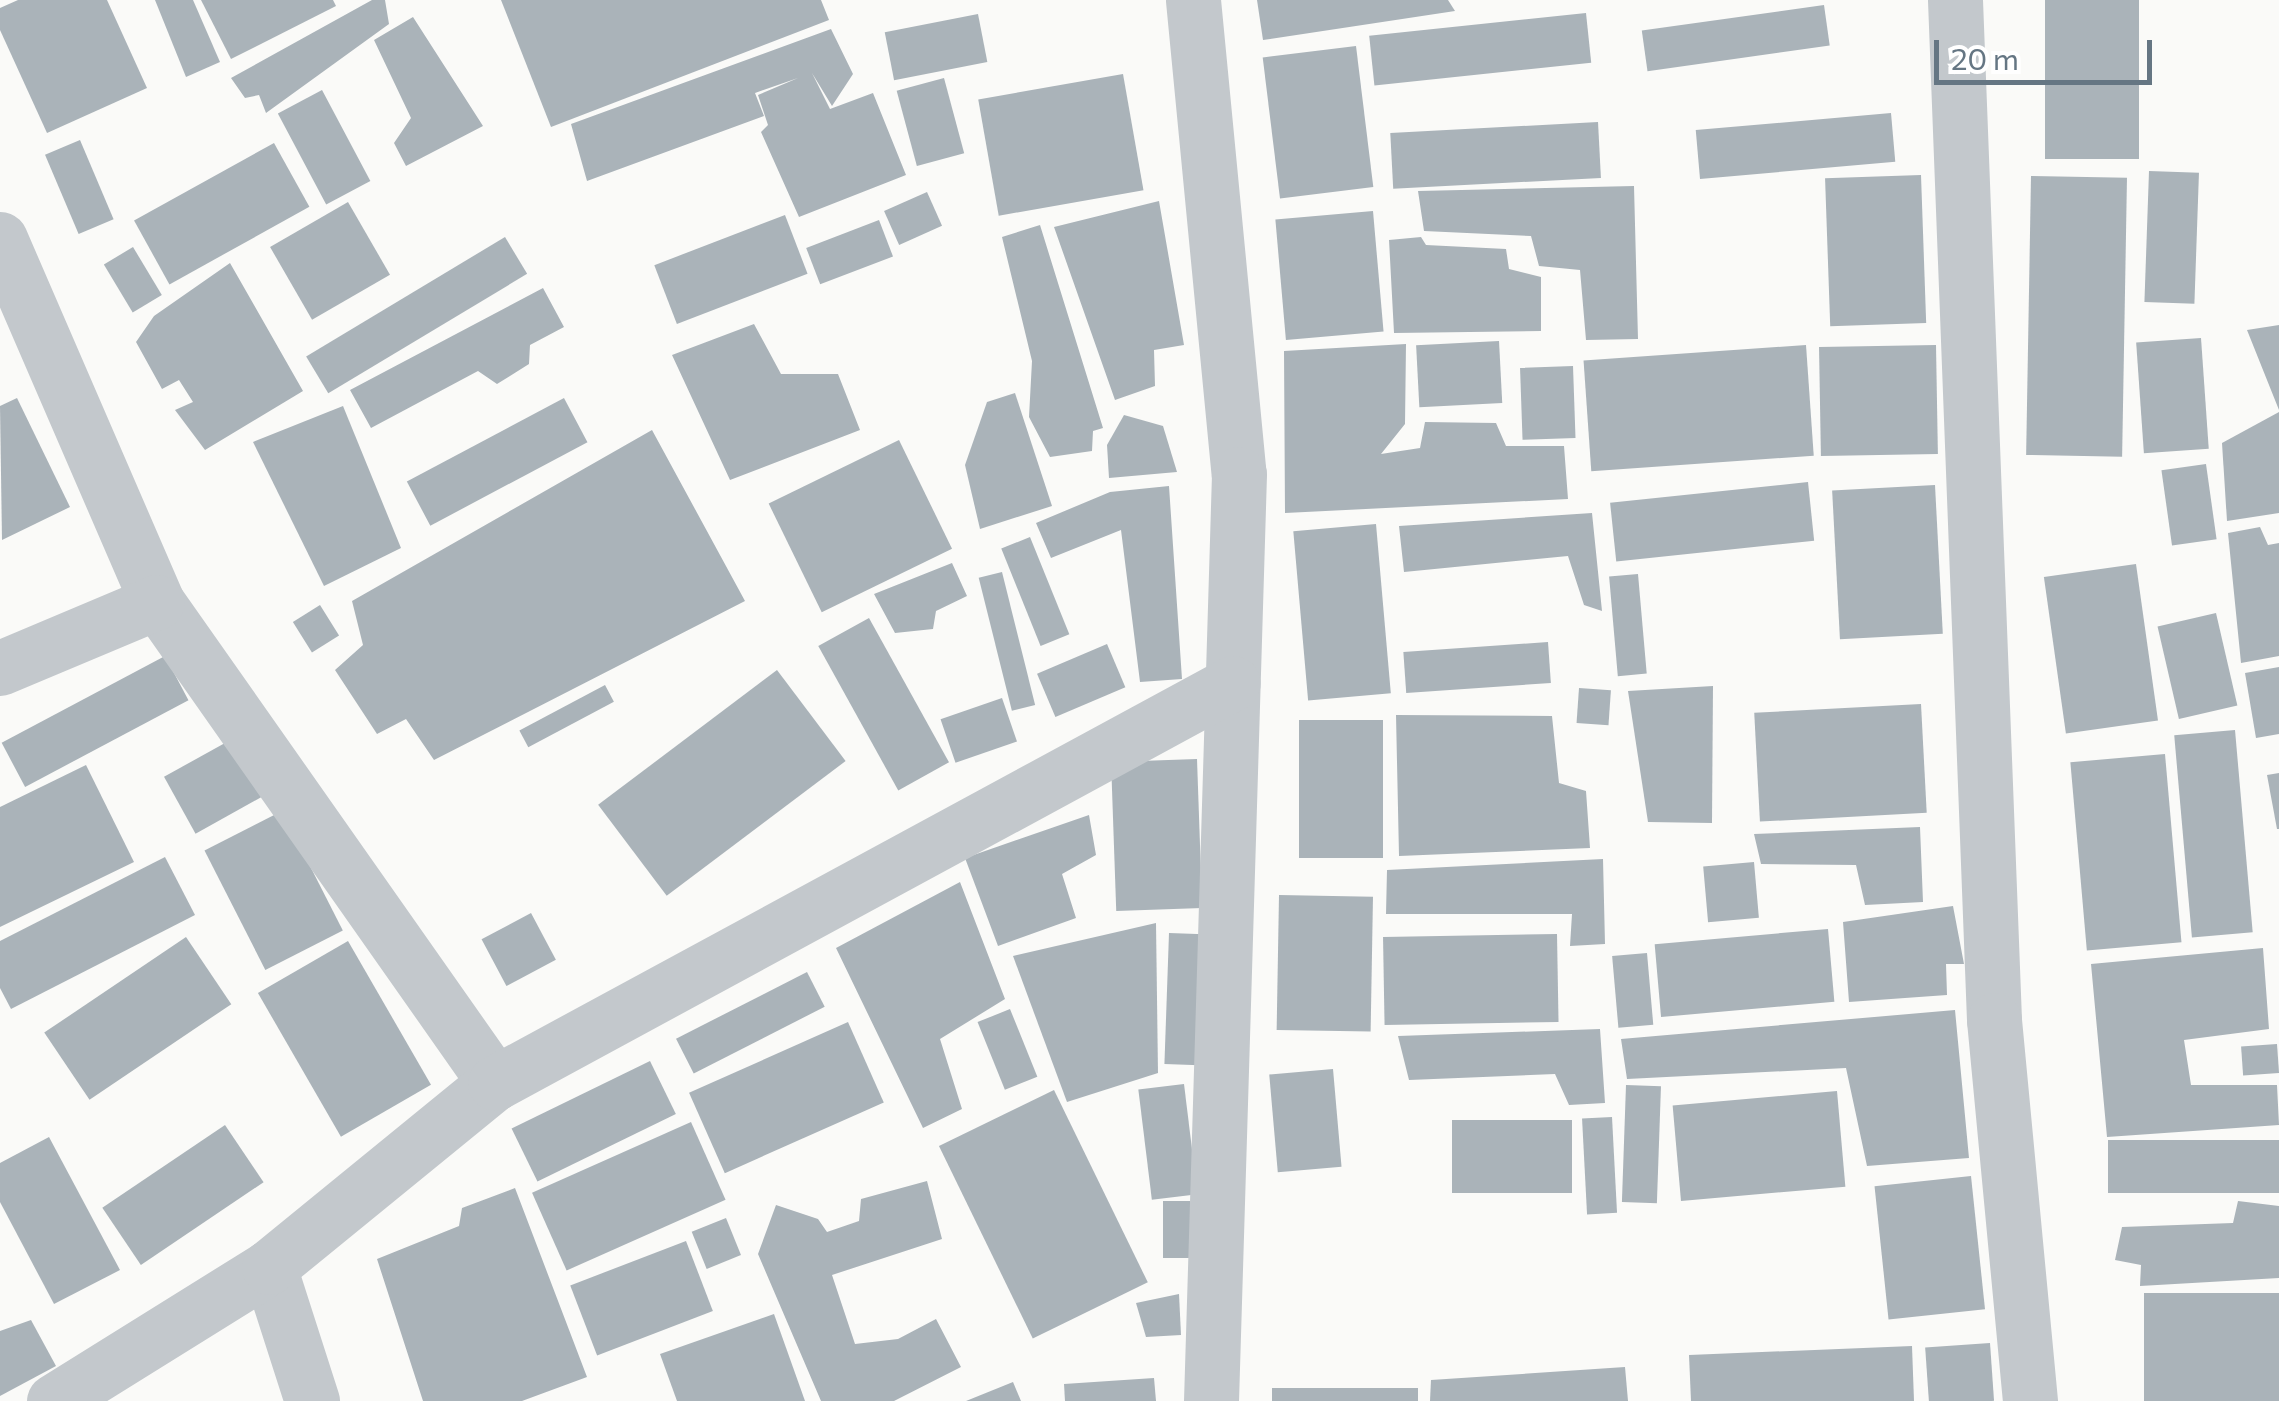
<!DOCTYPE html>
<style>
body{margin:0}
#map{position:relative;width:2279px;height:1401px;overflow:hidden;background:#fafaf8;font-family:Commissioner,sans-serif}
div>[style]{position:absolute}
.building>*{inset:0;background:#aab3b9;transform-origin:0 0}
.minor>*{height:55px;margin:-27.5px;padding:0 27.5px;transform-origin:27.5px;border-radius:27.5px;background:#c3c8cc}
span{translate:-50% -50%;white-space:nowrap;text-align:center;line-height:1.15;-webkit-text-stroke:10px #fff;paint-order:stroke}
.scale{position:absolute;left:1934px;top:40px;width:218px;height:45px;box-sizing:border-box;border:5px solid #657683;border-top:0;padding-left:12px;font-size:30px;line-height:35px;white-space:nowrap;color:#657683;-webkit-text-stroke:8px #fff;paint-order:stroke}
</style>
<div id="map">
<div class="building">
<div style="clip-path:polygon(18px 0,107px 0,147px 88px,47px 133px,0 30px,0 8px)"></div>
<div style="clip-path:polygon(155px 0,193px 0,220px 62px,186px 77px)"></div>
<div style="clip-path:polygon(201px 0,333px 0,336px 6px,231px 59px)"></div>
<div style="clip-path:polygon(372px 0,385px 0,389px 24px,266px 113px,259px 95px,245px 98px,231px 78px)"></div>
<div style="clip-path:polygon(501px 0,821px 0,829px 20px,551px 127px)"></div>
<div style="clip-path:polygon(1257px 0,1448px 0,1455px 11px,1263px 40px)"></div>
<div style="left:2045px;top:0;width:94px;height:159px"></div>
<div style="left:1824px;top:5px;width:41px;height:184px;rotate:82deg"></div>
<div style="left:1586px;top:13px;width:50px;height:218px;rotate:84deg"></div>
<div style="left:978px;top:14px;width:49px;height:95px;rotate:79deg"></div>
<div style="clip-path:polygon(413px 17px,483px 126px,406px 166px,394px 143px,411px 118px,374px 40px)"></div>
<div style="clip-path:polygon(831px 29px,853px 74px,832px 106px,812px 73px,830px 109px,873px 93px,906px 175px,799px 217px,761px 132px,768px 125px,758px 95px,798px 78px,755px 93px,764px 116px,587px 181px,571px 124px)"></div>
<div style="left:1356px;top:46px;width:142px;height:94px;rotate:83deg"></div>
<div style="left:1123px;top:74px;width:118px;height:147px;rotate:80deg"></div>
<div style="left:944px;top:78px;width:78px;height:49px;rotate:75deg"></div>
<div style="left:322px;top:90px;width:103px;height:50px;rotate:62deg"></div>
<div style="left:1891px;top:113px;width:49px;height:196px;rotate:85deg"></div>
<div style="left:1598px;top:122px;width:56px;height:208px;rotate:87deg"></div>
<div style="left:80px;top:140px;width:86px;height:38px;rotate:67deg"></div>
<div style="left:274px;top:143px;width:73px;height:160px;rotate:61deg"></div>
<div style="left:2149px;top:171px;width:50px;height:131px;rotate:2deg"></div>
<div style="left:1921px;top:175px;width:148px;height:96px;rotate:88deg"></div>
<div style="left:2031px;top:176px;width:96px;height:279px;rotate:1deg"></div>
<div style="clip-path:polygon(1634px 186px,1638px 339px,1586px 340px,1580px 270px,1539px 266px,1531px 236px,1424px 231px,1418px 191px)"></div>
<div style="left:927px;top:192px;width:37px;height:47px;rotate:66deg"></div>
<div style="clip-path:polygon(1159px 201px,1184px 345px,1154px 350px,1155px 386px,1115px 400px,1054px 227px)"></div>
<div style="left:348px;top:202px;width:84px;height:90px;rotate:60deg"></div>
<div style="left:1373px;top:211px;width:121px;height:98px;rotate:85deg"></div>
<div style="left:785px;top:215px;width:63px;height:140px;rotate:69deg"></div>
<div style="left:879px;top:220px;width:39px;height:78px;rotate:69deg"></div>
<div style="clip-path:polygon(1040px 225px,1103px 428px,1093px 431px,1092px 451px,1050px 457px,1029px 417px,1032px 361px,1002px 237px)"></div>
<div style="left:505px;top:237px;width:43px;height:232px;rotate:59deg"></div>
<div style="clip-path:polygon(1421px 237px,1426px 245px,1506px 249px,1509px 269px,1541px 277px,1541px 331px,1394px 333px,1389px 240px)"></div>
<div style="left:133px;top:247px;width:56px;height:34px;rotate:59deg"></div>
<div style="clip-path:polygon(230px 263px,303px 391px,205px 450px,175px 410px,193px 402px,179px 380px,162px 389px,136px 342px,154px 316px)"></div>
<div style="clip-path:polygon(543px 288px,564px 327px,530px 345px,529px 364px,497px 384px,478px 371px,371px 428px,350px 390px)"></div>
<div style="clip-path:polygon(754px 324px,781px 374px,838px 374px,860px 430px,730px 480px,672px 355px)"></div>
<div style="clip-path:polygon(2279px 325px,2279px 410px,2247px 330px)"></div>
<div style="left:2201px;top:338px;width:111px;height:65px;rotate:86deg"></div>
<div style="left:1499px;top:341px;width:62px;height:83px;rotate:87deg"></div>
<div style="clip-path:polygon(1406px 344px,1405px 424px,1381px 454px,1420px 448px,1425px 422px,1496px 423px,1506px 446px,1564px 446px,1568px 499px,1285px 513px,1284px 351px)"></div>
<div style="left:1806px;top:345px;width:111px;height:223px;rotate:86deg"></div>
<div style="left:1936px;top:345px;width:109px;height:117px;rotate:89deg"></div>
<div style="left:1573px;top:366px;width:72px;height:53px;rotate:88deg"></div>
<div style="clip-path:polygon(1015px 393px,1052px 506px,980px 529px,965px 465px,987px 402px)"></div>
<div style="clip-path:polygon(17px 398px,70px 507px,2px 540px,0 406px)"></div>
<div style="left:564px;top:398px;width:50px;height:178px;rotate:62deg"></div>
<div style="clip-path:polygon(343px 406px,401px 548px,324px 586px,253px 442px)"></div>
<div style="clip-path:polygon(2279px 412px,2279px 513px,2227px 521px,2222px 443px)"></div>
<div style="clip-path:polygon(1124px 415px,1163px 426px,1177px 472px,1109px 478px,1107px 445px)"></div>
<div style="clip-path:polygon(652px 430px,745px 601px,434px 760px,406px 719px,377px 734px,335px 670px,363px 645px,352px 601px)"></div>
<div style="left:899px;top:440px;width:121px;height:145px;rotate:64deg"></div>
<div style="left:2206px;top:464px;width:76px;height:45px;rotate:82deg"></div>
<div style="left:1808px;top:482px;width:59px;height:199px;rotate:84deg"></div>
<div style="left:1935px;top:485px;width:149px;height:103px;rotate:87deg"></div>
<div style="clip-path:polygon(1169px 486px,1182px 679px,1140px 682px,1121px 530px,1051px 558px,1036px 523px,1110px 492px)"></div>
<div style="clip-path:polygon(1592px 513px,1602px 611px,1584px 605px,1568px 556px,1404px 572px,1399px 526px)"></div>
<div style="left:1376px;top:524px;width:170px;height:83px;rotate:85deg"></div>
<div style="clip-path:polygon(2260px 527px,2268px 545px,2279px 543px,2279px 656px,2241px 663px,2228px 533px)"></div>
<div style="left:1030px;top:537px;width:105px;height:31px;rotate:68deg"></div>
<div style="clip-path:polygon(952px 563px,967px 596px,936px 611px,933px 629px,895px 633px,874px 594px)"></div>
<div style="left:2136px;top:564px;width:158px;height:93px;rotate:82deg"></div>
<div style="left:1002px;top:572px;width:137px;height:24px;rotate:76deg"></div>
<div style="left:1638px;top:574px;width:100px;height:29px;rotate:85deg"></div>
<div style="left:320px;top:605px;width:36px;height:32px;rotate:58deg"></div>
<div style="left:2216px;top:613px;width:95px;height:60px;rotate:77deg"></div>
<div style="left:869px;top:618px;width:165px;height:58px;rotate:61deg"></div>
<div style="left:1548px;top:642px;width:41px;height:145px;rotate:86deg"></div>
<div style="left:1107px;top:644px;width:47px;height:76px;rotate:67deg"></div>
<div style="left:165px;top:656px;width:50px;height:185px;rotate:62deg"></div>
<div style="clip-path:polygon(2279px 667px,2279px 734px,2256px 738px,2245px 673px)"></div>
<div style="left:777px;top:670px;width:114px;height:224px;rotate:53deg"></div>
<div style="left:605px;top:685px;width:19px;height:97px;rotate:62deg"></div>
<div style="clip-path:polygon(1713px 686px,1712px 823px,1648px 822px,1628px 691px)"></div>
<div style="left:1579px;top:688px;width:32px;height:35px;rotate:4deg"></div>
<div style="left:1002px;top:698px;width:46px;height:65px;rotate:71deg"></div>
<div style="left:1921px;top:704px;width:109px;height:167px;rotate:87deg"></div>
<div style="clip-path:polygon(1396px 715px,1552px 716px,1559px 783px,1586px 791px,1590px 848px,1399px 856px)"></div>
<div style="left:1383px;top:720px;width:138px;height:84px;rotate:90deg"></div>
<div style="left:2235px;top:730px;width:203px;height:61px;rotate:85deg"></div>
<div style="left:234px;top:738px;width:65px;height:80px;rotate:61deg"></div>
<div style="left:2165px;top:754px;width:189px;height:95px;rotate:85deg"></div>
<div style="left:1197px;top:759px;width:149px;height:86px;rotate:88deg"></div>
<div style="clip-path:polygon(86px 765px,134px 862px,0 927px,0 807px)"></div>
<div style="clip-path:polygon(2279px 773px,2279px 829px,2277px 829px,2267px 775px)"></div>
<div style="left:282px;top:811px;width:134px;height:87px;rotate:63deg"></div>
<div style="clip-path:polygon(1089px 815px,1096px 855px,1062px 874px,1076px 918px,998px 946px,965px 858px)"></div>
<div style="clip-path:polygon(1920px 827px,1923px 902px,1865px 905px,1856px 865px,1761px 864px,1754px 834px)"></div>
<div style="clip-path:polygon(165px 857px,195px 915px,11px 1009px,0 988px,0 941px)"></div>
<div style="clip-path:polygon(1603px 859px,1605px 944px,1570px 946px,1572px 914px,1386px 914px,1387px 870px)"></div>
<div style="left:1754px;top:862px;width:56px;height:51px;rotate:85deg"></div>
<div style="clip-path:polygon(960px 882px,1005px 999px,940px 1039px,962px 1109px,923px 1128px,836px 948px)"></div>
<div style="left:1279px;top:895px;width:94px;height:135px;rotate:1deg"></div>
<div style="clip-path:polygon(1953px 906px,1964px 964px,1946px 964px,1947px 995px,1849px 1002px,1843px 922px)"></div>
<div style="left:531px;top:913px;width:53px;height:56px;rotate:62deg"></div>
<div style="clip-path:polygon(1156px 923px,1158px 1073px,1067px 1102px,1013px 956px)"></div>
<div style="left:1828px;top:929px;width:73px;height:174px;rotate:85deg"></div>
<div style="left:1169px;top:933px;width:35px;height:131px;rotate:2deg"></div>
<div style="left:1557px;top:934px;width:88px;height:174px;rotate:89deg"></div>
<div style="left:186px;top:937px;width:81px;height:171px;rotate:56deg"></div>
<div style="left:348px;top:941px;width:166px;height:104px;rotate:60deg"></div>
<div style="clip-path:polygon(2263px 948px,2269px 1029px,2184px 1040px,2191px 1085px,2277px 1085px,2279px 1125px,2107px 1137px,2091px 964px)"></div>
<div style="left:1647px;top:953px;width:72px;height:35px;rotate:85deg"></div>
<div style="left:807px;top:972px;width:39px;height:147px;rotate:63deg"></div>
<div style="left:1010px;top:1009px;width:73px;height:35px;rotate:68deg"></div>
<div style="clip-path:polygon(1955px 1010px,1969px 1158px,1867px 1166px,1846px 1068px,1627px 1079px,1621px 1039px)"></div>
<div style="left:848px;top:1022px;width:88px;height:174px;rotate:66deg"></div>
<div style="clip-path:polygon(1600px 1029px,1605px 1103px,1569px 1105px,1555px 1074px,1409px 1080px,1398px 1036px)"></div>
<div style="left:2277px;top:1044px;width:29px;height:36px;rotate:86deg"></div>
<div style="left:650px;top:1061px;width:59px;height:154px;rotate:64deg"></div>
<div style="left:1333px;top:1069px;width:98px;height:64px;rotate:85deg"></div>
<div style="left:1184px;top:1084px;width:111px;height:46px;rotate:83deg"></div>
<div style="left:1626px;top:1085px;width:35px;height:117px;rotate:2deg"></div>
<div style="left:1054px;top:1090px;width:214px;height:128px;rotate:64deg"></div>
<div style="left:1837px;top:1091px;width:96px;height:165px;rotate:85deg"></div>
<div style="left:1612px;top:1117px;width:96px;height:30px;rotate:87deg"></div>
<div style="left:1452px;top:1120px;width:120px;height:73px"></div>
<div style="left:691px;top:1122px;width:85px;height:174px;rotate:66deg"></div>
<div style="left:225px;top:1125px;width:69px;height:148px;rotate:56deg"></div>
<div style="clip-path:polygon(49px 1137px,120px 1270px,54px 1304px,0 1202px,0 1163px)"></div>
<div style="left:2279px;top:1140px;width:53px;height:171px;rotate:90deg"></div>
<div style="left:1971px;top:1176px;width:134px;height:97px;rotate:84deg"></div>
<div style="clip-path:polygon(927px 1181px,942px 1239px,832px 1275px,855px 1344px,898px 1339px,936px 1319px,961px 1367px,894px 1401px,821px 1401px,758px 1254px,776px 1205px,818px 1219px,827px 1232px,859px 1221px,861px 1199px)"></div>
<div style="clip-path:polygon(515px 1188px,587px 1377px,522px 1401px,423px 1401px,377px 1259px,459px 1226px,462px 1208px)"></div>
<div style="left:1163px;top:1201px;width:27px;height:57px"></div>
<div style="clip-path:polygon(2238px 1201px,2279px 1206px,2279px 1278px,2140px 1286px,2141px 1265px,2115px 1260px,2122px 1227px,2233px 1223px)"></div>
<div style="left:726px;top:1218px;width:40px;height:37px;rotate:68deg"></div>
<div style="left:686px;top:1241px;width:75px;height:124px;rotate:69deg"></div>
<div style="left:2279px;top:1293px;width:108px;height:135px;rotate:90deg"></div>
<div style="clip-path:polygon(1179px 1294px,1181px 1335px,1146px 1337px,1136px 1303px)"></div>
<div style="clip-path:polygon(774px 1314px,805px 1401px,677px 1401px,660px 1354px)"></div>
<div style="clip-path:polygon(31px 1320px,56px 1366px,0 1396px,0 1331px)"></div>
<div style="left:1990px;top:1343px;width:58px;height:65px;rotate:86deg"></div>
<div style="clip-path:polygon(1912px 1346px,1914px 1401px,1691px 1401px,1689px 1355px)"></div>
<div style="clip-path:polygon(1625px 1367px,1628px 1401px,1430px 1401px,1431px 1380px)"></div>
<div style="clip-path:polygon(1154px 1378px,1156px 1401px,1065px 1401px,1064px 1384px)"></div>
<div style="clip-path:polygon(1013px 1382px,1021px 1401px,966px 1401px)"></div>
<div style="left:1272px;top:1388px;width:146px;height:13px"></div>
</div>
<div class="minor">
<div style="left:1193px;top:0;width:476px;rotate:84.5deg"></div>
<div style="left:1239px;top:474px;width:927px;rotate:91.73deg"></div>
<div style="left:1955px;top:0;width:1021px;rotate:87.81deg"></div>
<div style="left:1994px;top:1020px;width:383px;rotate:84.6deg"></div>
<div style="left:0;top:239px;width:395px;rotate:66.6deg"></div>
<div style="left:157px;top:602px;width:588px;rotate:54.9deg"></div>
<div style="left:0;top:668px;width:170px;rotate:-22.8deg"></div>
<div style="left:269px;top:1267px;width:141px;rotate:72.2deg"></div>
<div style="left:54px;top:1401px;width:253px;rotate:-31.9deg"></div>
<div style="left:269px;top:1267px;width:291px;rotate:-39.2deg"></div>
<div style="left:495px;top:1083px;width:839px;rotate:-28.46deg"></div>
</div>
<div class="scale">20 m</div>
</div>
